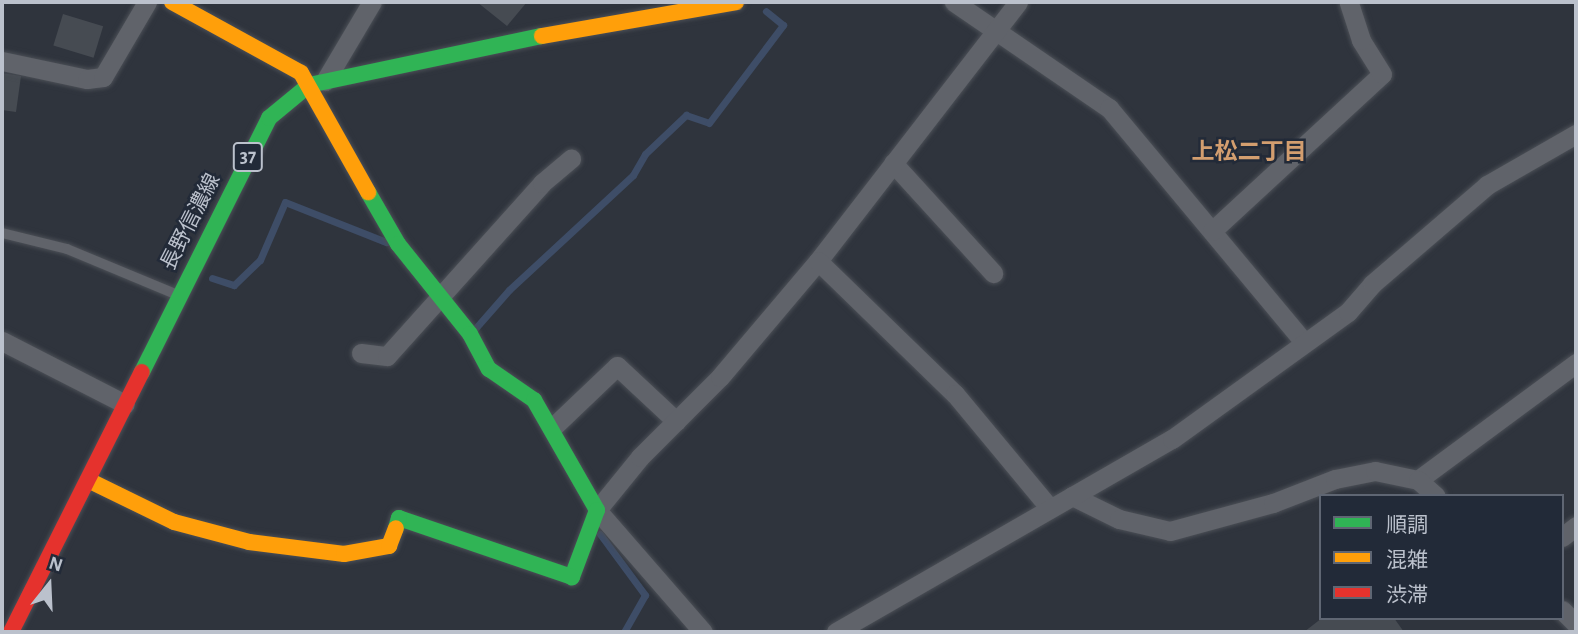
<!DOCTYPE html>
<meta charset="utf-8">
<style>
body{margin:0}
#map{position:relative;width:1578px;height:634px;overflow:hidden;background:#2f343d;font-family:"Alegreya Sans","Noto Sans JP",sans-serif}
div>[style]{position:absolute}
.stream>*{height:7px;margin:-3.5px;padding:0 3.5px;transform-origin:3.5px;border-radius:3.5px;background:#3e4d67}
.building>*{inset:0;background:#464b52;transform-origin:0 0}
.roads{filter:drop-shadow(0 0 2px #4b4f56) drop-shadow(0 0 2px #4b4f56)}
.lane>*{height:10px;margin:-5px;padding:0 5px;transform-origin:5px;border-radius:5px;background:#60636a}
.street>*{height:19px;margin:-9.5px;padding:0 9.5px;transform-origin:9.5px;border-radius:9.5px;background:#60636a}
.fast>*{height:16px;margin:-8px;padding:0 8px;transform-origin:8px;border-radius:8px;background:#30b455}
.slow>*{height:16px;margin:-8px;padding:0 8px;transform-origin:8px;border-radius:8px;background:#ff9f0a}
.jam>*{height:16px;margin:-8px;padding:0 8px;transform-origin:8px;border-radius:8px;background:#e5322d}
span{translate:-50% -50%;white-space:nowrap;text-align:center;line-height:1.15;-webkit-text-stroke:5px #222a38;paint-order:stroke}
.shield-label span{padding:2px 5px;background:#222a38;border:2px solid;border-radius:5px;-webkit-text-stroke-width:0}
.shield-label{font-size:19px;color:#bbc1cc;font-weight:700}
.street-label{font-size:21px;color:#bbc1cc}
.neighbourhood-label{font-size:23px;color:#d39e6f;font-weight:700}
.frame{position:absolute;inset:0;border:4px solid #bbc1cc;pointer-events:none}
.legend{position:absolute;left:1319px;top:494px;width:245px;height:126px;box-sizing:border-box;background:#222a38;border:2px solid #5f6673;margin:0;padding:9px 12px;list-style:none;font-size:21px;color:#bbc1cc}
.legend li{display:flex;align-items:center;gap:14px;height:35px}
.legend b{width:35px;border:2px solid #5f6673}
.north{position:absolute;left:14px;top:550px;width:70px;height:70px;-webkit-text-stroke:5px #222a38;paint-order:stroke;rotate:18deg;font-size:19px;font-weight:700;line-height:28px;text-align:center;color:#bbc1cc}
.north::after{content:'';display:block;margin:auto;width:24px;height:32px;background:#bbc1cc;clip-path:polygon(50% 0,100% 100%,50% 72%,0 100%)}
</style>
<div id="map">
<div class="stream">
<div style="left:212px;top:278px;width:23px;rotate:18deg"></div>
<div style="left:234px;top:285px;width:36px;rotate:-44deg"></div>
<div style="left:260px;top:260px;width:63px;rotate:-66.7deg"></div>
<div style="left:285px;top:202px;width:109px;rotate:21.6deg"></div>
<div style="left:473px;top:331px;width:55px;rotate:-48.7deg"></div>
<div style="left:509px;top:290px;width:169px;rotate:-42.8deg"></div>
<div style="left:633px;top:175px;width:24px;rotate:-60deg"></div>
<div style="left:645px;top:154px;width:57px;rotate:-43.6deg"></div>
<div style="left:686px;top:115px;width:24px;rotate:19deg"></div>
<div style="left:709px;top:123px;width:123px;rotate:-52.9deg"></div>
<div style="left:783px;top:25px;width:22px;rotate:-141deg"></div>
<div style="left:600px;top:534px;width:76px;rotate:53.6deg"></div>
<div style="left:645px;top:595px;width:43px;rotate:119.6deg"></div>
</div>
<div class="building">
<div style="clip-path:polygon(477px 2px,527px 2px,507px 26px)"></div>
<div style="left:63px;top:14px;width:42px;height:33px;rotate:17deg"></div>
<div style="clip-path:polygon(2px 73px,21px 76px,16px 112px,2px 110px)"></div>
<div style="clip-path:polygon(1322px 618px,1394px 618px,1404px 632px,1304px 632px)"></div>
</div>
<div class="roads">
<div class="lane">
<div style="left:2px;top:233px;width:67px;rotate:13.8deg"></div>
<div style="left:67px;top:249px;width:117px;rotate:22.6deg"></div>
</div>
<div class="street">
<div style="left:954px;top:2px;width:188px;rotate:34.4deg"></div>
<div style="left:1109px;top:108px;width:305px;rotate:50.2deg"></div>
<div style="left:2px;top:61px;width:87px;rotate:12deg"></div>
<div style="left:87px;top:79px;width:16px;rotate:-7deg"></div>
<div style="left:103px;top:77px;width:87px;rotate:-59.6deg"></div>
<div style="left:325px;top:81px;width:92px;rotate:-59.3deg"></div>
<div style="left:893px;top:163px;width:149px;rotate:47.7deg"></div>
<div style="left:1212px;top:231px;width:231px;rotate:-42.7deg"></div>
<div style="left:1382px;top:74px;width:40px;rotate:-122deg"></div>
<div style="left:1361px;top:40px;width:40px;rotate:-108deg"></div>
<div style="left:818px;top:261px;width:327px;rotate:-52.3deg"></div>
<div style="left:2px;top:341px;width:138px;rotate:27.1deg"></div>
<div style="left:361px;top:353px;width:26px;rotate:7deg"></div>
<div style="left:387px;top:356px;width:232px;rotate:-48.1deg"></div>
<div style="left:542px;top:183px;width:38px;rotate:-40deg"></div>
<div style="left:552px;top:428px;width:90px;rotate:-43.6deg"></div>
<div style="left:617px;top:366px;width:81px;rotate:43deg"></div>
<div style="left:1418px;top:480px;width:197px;rotate:-36.5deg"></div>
<div style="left:1072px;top:496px;width:52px;rotate:26.1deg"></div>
<div style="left:1119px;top:519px;width:52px;rotate:13.2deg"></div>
<div style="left:1170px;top:531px;width:107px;rotate:-15.2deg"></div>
<div style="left:1273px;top:503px;width:66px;rotate:-21.2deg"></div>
<div style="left:1335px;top:479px;width:41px;rotate:-11.3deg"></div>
<div style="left:1375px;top:471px;width:44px;rotate:11.8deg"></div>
<div style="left:1418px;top:480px;width:24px;rotate:42deg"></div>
<div style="left:1562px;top:537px;width:18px;rotate:-38deg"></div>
<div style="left:1562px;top:610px;width:20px;rotate:45deg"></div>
<div style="left:703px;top:632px;width:162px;rotate:-131deg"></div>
<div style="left:597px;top:510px;width:68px;rotate:-50.9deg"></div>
<div style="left:640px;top:457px;width:113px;rotate:-45deg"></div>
<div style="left:720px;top:377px;width:152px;rotate:-49.8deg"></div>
<div style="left:818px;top:261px;width:191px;rotate:44.2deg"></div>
<div style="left:955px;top:394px;width:146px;rotate:50.3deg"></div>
<div style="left:836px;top:632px;width:387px;rotate:-29.9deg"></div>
<div style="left:1172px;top:439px;width:217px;rotate:-35.8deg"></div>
<div style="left:1348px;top:312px;width:37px;rotate:-49deg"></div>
<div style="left:1372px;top:284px;width:152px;rotate:-40.7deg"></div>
<div style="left:1487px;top:185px;width:103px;rotate:-29.8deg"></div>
</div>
<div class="fast">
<div style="left:368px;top:192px;width:60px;rotate:60deg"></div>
<div style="left:398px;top:244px;width:115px;rotate:51.3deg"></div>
<div style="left:470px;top:334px;width:40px;rotate:62deg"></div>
<div style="left:489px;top:369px;width:55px;rotate:34.6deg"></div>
<div style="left:534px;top:400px;width:127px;rotate:60.2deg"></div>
<div style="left:597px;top:510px;width:72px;rotate:110.5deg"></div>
<div style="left:572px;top:577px;width:183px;rotate:-161.2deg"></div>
<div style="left:399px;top:518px;width:10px;rotate:107deg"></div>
<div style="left:142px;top:372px;width:284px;rotate:-63.4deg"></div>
<div style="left:269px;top:118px;width:52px;rotate:-39.5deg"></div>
<div style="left:309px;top:85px;width:238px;rotate:-11.9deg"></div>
</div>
<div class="slow">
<div style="left:172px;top:2px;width:147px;rotate:28.8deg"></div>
<div style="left:301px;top:73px;width:137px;rotate:60.6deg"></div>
<div style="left:542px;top:36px;width:197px;rotate:-9.9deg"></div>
<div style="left:88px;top:480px;width:96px;rotate:26deg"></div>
<div style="left:174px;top:522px;width:78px;rotate:14.9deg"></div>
<div style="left:249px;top:542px;width:96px;rotate:7.2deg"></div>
<div style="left:344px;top:554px;width:46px;rotate:-10.1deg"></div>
<div style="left:389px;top:546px;width:19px;rotate:-69deg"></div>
</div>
<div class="jam">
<div style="left:11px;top:632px;width:291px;rotate:-63.3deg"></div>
</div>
</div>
<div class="shield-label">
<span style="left:248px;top:157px">37</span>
</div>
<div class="street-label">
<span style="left:191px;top:222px;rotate:-63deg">長野信濃線</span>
</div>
<div class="neighbourhood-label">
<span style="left:1249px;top:153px">上松二丁目</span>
</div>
<div class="frame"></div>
<ul class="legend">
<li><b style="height:9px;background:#30b455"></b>順調</li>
<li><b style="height:9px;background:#ff9f0a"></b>混雑</li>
<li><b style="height:9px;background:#e5322d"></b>渋滞</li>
</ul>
<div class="north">N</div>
</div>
